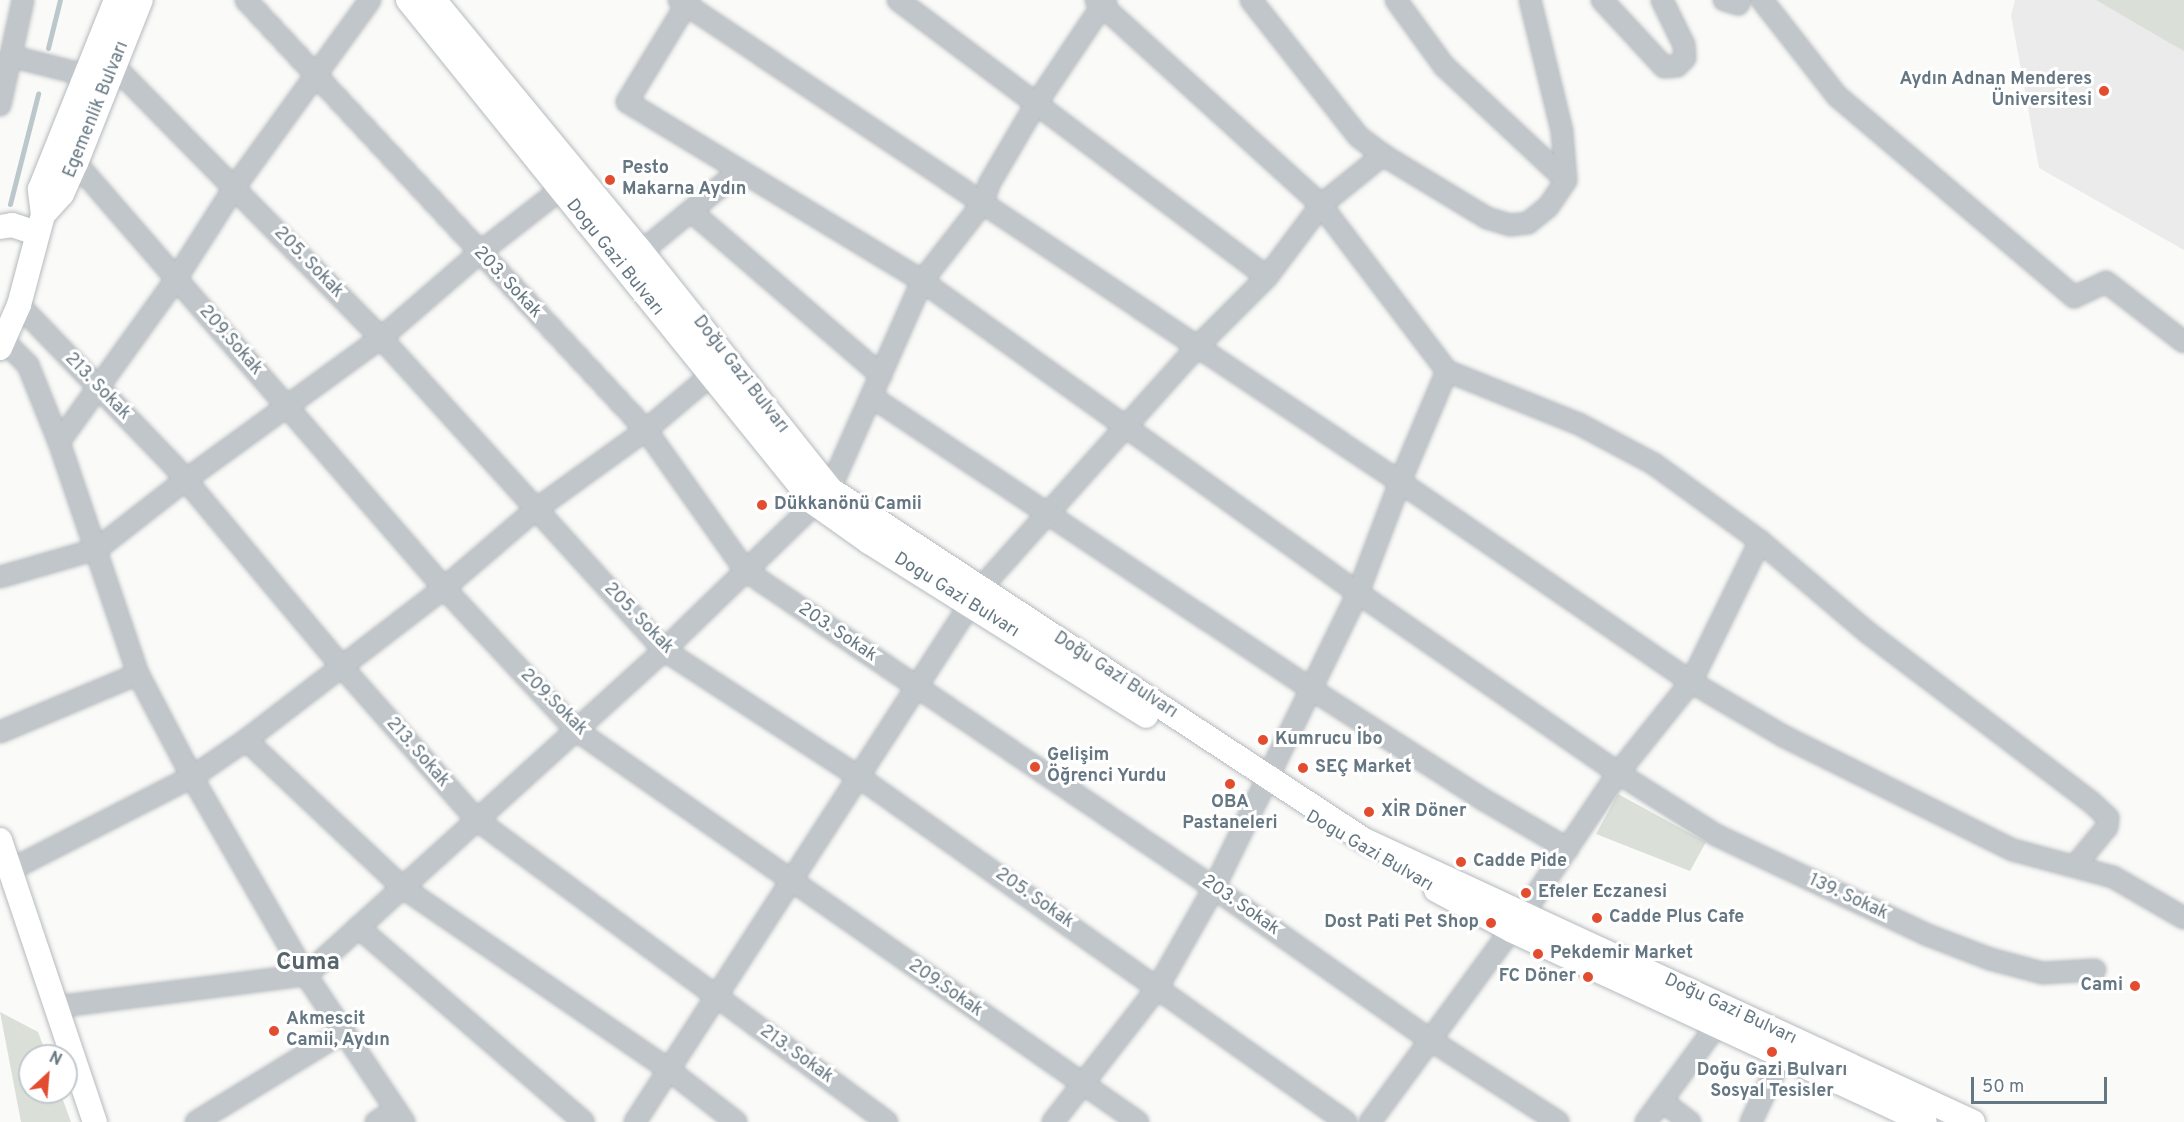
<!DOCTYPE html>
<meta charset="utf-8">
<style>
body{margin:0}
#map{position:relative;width:2184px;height:1122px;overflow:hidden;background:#fafaf8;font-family:Overpass,sans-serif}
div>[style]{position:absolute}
.built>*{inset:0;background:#ebebeb}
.green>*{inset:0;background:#dadfd7}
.stream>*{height:5px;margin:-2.5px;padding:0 2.5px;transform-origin:2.5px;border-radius:2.5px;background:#bbc7cb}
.roads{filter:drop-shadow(0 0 2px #b5babe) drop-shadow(0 0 2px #b5babe)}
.minor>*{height:20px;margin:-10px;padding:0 10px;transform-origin:10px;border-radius:10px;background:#c1c6ca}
.major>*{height:24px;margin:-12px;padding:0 12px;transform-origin:12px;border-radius:12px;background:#fff}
.dots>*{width:16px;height:16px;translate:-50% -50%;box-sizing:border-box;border:3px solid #fff;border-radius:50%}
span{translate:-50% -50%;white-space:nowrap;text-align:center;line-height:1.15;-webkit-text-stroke:6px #fff;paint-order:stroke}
.poi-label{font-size:18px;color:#657782;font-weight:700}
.right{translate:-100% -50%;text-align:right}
.left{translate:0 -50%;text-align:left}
.street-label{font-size:18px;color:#657782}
.district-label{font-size:24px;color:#57656d;font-weight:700}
.north{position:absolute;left:18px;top:1044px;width:60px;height:60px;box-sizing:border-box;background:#fff;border:2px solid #c1c9cd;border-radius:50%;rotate:26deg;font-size:16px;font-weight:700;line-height:24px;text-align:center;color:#657782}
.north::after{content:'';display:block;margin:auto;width:21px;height:27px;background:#e24d30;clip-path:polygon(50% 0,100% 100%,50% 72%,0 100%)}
.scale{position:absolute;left:1971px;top:1077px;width:136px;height:27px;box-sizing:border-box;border:3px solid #657782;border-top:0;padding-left:8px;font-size:18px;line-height:21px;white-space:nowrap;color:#657782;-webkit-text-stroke:4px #fff;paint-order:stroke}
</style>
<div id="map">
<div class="built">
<div style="clip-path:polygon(2015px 0,2184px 0,2184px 250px,2039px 168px,2011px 15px)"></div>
</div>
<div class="green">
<div style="clip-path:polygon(2096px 0,2184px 0,2184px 51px,2168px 42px)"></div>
<div style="clip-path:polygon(1618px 794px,1706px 842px,1690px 871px,1596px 834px)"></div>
<div style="clip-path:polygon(0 1012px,38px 1032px,47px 1056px,30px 1056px,30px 1092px,60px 1092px,71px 1122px,21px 1122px)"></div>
</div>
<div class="stream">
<div style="left:48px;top:48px;width:49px;rotate:-76deg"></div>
<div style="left:10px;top:204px;width:114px;rotate:-75.7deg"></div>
</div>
<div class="roads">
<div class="minor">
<div style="left:246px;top:0;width:587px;rotate:47.07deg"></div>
<div style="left:646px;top:430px;width:173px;rotate:54.7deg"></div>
<div style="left:746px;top:571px;width:565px;rotate:34.11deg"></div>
<div style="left:1214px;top:888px;width:266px;rotate:35.1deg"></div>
<div style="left:1432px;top:1041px;width:150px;rotate:32.7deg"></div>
<div style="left:679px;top:0;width:867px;rotate:33.76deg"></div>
<div style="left:1400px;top:482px;width:353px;rotate:34.5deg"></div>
<div style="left:1691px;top:682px;width:107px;rotate:30.4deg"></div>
<div style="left:1783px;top:736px;width:257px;rotate:26.4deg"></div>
<div style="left:2013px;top:850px;width:104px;rotate:15.1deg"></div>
<div style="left:2113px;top:877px;width:82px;rotate:30deg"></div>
<div style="left:689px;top:0;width:119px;rotate:121.3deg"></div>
<div style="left:627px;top:102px;width:345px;rotate:31.2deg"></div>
<div style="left:922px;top:281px;width:536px;rotate:35.59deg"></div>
<div style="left:1358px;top:593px;width:316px;rotate:34.7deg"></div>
<div style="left:1618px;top:773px;width:116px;rotate:32.3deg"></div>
<div style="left:1716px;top:835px;width:231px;rotate:25.3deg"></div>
<div style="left:1925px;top:934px;width:70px;rotate:21deg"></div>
<div style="left:1990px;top:959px;width:55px;rotate:14.8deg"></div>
<div style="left:2043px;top:973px;width:52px;rotate:-3.3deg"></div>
<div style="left:898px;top:0;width:461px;rotate:36.9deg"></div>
<div style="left:1096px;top:0;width:304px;rotate:42.3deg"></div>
<div style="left:1321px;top:205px;width:208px;rotate:52.8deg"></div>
<div style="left:1447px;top:371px;width:142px;rotate:21.9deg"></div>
<div style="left:1579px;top:424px;width:85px;rotate:28.1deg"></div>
<div style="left:1654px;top:464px;width:131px;rotate:36deg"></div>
<div style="left:1760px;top:541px;width:140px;rotate:40.4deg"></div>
<div style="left:1867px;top:632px;width:280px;rotate:37.2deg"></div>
<div style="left:2090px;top:801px;width:25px;rotate:43deg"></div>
<div style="left:2108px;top:818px;width:9px;rotate:96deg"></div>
<div style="left:2107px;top:827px;width:50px;rotate:129.4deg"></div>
<div style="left:1251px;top:0;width:174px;rotate:51.8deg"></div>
<div style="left:1359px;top:137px;width:30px;rotate:37deg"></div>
<div style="left:1383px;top:155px;width:122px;rotate:31.2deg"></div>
<div style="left:1487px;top:218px;width:24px;rotate:17deg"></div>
<div style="left:1510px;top:225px;width:18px;rotate:-6deg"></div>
<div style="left:1528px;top:223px;width:26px;rotate:-39deg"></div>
<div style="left:1548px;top:207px;width:32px;rotate:-56deg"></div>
<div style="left:1566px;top:180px;width:49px;rotate:-94.7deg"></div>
<div style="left:1562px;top:131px;width:135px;rotate:-103.7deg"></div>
<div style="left:1396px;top:0;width:82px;rotate:54deg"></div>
<div style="left:1444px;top:66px;width:167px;rotate:43.1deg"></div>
<div style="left:1602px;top:0;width:91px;rotate:47.2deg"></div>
<div style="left:1664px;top:67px;width:13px;rotate:-4deg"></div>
<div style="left:1677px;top:66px;width:11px;rotate:-45deg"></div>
<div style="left:1685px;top:58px;width:13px;rotate:-94deg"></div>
<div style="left:1684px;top:45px;width:50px;rotate:-116.1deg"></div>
<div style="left:1724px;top:0;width:15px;rotate:16deg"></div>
<div style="left:1738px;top:4px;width:4px;rotate:-63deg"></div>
<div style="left:1762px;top:0;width:122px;rotate:52deg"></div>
<div style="left:1837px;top:96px;width:311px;rotate:40.3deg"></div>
<div style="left:2074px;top:297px;width:35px;rotate:-25deg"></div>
<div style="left:2106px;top:282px;width:98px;rotate:37.6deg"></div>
<div style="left:10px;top:56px;width:77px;rotate:14.2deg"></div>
<div style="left:85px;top:75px;width:31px;rotate:-15deg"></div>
<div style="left:115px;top:67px;width:380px;rotate:45.5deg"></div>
<div style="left:381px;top:338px;width:421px;rotate:47.8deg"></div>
<div style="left:664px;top:650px;width:233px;rotate:33.1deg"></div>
<div style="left:859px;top:777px;width:597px;rotate:35.31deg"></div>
<div style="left:0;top:105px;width:107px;rotate:-77.6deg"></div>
<div style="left:76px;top:163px;width:562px;rotate:49.11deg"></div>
<div style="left:444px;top:588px;width:194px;rotate:47.1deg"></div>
<div style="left:576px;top:730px;width:685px;rotate:34.9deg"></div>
<div style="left:692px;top:212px;width:250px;rotate:40.8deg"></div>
<div style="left:630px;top:261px;width:141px;rotate:-39.5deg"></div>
<div style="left:19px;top:305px;width:223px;rotate:46.1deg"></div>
<div style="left:174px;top:466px;width:263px;rotate:50.1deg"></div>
<div style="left:343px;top:668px;width:203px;rotate:48.6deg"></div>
<div style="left:477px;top:820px;width:509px;rotate:36.37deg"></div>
<div style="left:4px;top:341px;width:34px;rotate:45deg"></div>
<div style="left:28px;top:365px;width:83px;rotate:68.1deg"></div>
<div style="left:59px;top:442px;width:245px;rotate:71.2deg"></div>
<div style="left:138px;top:674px;width:116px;rotate:62.3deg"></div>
<div style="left:192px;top:777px;width:228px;rotate:60.1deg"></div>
<div style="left:306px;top:975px;width:177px;rotate:56.3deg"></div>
<div style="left:872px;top:397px;width:527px;rotate:33.63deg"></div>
<div style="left:1311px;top:689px;width:206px;rotate:32.7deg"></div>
<div style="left:1484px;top:800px;width:97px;rotate:30.3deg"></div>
<div style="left:59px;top:442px;width:201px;rotate:-54.3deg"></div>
<div style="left:176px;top:279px;width:108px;rotate:-57.5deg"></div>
<div style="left:234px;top:188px;width:232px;rotate:-54.1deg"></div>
<div style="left:0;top:577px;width:101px;rotate:-16.1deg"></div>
<div style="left:97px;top:549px;width:110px;rotate:-38deg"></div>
<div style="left:184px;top:481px;width:243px;rotate:-36deg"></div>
<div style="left:381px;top:338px;width:130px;rotate:-40.9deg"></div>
<div style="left:479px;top:253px;width:103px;rotate:-37.9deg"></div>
<div style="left:0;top:732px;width:150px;rotate:-22.8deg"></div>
<div style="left:246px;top:740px;width:214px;rotate:43.3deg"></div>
<div style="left:402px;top:887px;width:324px;rotate:34.4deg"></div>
<div style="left:669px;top:1070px;width:85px;rotate:37.8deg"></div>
<div style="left:10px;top:870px;width:204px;rotate:-27.1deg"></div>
<div style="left:192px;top:777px;width:65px;rotate:-34.4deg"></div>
<div style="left:246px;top:740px;width:250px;rotate:-37.5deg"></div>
<div style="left:444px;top:588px;width:120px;rotate:-40.6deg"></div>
<div style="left:535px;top:510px;width:137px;rotate:-35.8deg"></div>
<div style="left:646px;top:430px;width:84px;rotate:-40.2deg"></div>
<div style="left:358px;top:927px;width:298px;rotate:40.8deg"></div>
<div style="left:55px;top:1007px;width:253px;rotate:-7.3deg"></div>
<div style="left:306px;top:975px;width:484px;rotate:-42.2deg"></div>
<div style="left:664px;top:650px;width:231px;rotate:-44.1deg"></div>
<div style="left:830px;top:489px;width:227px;rotate:-66.1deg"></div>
<div style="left:922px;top:281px;width:99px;rotate:-52deg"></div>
<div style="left:983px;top:203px;width:20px;rotate:-72deg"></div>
<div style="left:989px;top:184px;width:93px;rotate:-59.6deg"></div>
<div style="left:1036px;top:104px;width:125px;rotate:-56.1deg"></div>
<div style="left:1663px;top:1102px;width:34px;rotate:37deg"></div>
<div style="left:196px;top:1122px;width:172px;rotate:-31.5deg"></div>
<div style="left:376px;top:1122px;width:23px;rotate:-31deg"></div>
<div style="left:635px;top:1122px;width:635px;rotate:-57.09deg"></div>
<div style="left:980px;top:589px;width:324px;rotate:-48.1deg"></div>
<div style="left:1196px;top:348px;width:100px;rotate:-45deg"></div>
<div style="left:1267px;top:277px;width:90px;rotate:-53.1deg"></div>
<div style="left:1321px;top:205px;width:80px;rotate:-38.9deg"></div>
<div style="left:1053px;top:1122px;width:171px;rotate:-52.1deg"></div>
<div style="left:1158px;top:987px;width:114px;rotate:-60.5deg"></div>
<div style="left:1214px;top:888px;width:328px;rotate:-64deg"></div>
<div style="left:1358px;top:593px;width:119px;rotate:-69.3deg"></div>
<div style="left:1400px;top:482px;width:121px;rotate:-67.1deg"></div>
<div style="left:1370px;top:1122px;width:258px;rotate:-53.7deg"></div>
<div style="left:1523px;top:914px;width:170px;rotate:-56deg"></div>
<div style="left:1618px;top:773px;width:117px;rotate:-51.3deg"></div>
<div style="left:1691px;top:682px;width:157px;rotate:-63.9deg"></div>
<div style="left:1646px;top:1122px;width:120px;rotate:-53.8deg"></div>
<div style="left:1751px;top:1122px;width:73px;rotate:-64.8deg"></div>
</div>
<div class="major">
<div style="left:408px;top:0;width:646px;rotate:51.09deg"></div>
<div style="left:814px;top:503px;width:67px;rotate:35.3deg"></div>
<div style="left:869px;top:542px;width:327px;rotate:32.1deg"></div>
<div style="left:434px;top:0;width:325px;rotate:50.5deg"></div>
<div style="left:641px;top:251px;width:304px;rotate:51.5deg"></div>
<div style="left:830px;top:489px;width:639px;rotate:33.32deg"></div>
<div style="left:1364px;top:840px;width:671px;rotate:24.85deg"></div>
<div style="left:43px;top:215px;width:26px;rotate:-97deg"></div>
<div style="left:40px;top:189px;width:204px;rotate:-68.1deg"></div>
<div style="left:0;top:227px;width:12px;rotate:-9deg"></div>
<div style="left:12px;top:225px;width:25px;rotate:18deg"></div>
<div style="left:0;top:348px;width:47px;rotate:-66.2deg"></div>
<div style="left:19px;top:305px;width:93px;rotate:-75.1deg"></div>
<div style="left:43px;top:215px;width:28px;rotate:-48deg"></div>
<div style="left:62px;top:194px;width:34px;rotate:-66deg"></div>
<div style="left:76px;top:163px;width:175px;rotate:-68.3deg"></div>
<div style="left:0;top:840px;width:298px;rotate:71.4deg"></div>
<div style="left:1436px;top:890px;width:85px;rotate:28.1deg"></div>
<div style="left:1511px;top:930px;width:456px;rotate:24.9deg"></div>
</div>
</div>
<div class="dots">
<div style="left:2104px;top:91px;background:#e24d30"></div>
<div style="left:610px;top:180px;background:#e24d30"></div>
<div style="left:762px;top:505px;background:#e24d30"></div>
<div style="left:1263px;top:740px;background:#e24d30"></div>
<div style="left:1035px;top:767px;background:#e24d30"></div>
<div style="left:1303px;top:768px;background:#e24d30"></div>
<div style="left:1230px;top:784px;background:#e24d30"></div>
<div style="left:1369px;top:812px;background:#e24d30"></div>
<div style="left:1461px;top:862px;background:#e24d30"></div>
<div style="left:1526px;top:893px;background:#e24d30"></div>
<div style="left:1597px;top:918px;background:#e24d30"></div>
<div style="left:1491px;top:923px;background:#e24d30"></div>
<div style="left:1538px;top:954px;background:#e24d30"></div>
<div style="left:1588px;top:977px;background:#e24d30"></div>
<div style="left:2135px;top:986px;background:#e24d30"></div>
<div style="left:274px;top:1031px;background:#e24d30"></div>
<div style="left:1772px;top:1052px;background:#e24d30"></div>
</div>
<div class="poi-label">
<span class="right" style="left:2092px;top:91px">Aydın Adnan Menderes<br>Üniversitesi</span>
<span class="left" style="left:622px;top:180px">Pesto<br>Makarna Aydın</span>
<span class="left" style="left:774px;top:505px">Dükkanönü Camii</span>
<span class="left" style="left:1275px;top:740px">Kumrucu İbo</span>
<span class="left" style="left:1047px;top:767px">Gelişim<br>Öğrenci Yurdu</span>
<span class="left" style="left:1315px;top:768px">SEÇ Market</span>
<span style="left:1230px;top:814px">OBA<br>Pastaneleri</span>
<span class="left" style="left:1381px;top:812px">XİR Döner</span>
<span class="left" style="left:1473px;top:862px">Cadde Pide</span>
<span class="left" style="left:1538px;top:893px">Efeler Eczanesi</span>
<span class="left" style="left:1609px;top:918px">Cadde Plus Cafe</span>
<span class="right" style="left:1479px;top:923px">Dost Pati Pet Shop</span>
<span class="left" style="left:1550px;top:954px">Pekdemir Market</span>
<span class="right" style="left:1576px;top:977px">FC Döner</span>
<span class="right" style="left:2123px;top:986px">Cami</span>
<span class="left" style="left:286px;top:1031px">Akmescit<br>Camii, Aydın</span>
<span style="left:1772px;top:1082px">Doğu Gazi Bulvarı<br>Sosyal Tesisler</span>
</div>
<div class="street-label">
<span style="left:97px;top:110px;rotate:-68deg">Egemenlik Bulvarı</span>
<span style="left:614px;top:258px;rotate:51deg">Dogu Gazi Bulvarı</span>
<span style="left:308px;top:263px;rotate:46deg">205. Sokak</span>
<span style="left:507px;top:283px;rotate:47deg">203. Sokak</span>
<span style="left:230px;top:341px;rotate:49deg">209.Sokak</span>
<span style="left:740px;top:375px;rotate:52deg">Doğu Gazi Bulvarı</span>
<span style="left:97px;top:387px;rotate:46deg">213. Sokak</span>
<span style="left:956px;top:596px;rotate:32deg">Dogu Gazi Bulvarı</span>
<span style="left:638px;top:619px;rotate:46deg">205. Sokak</span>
<span style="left:837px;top:633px;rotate:34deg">203. Sokak</span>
<span style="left:1115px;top:676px;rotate:33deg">Doğu Gazi Bulvarı</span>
<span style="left:553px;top:703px;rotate:45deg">209.Sokak</span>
<span style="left:417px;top:753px;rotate:49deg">213. Sokak</span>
<span style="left:1369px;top:852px;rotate:30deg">Dogu Gazi Bulvarı</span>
<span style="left:1848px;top:898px;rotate:25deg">139. Sokak</span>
<span style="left:1034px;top:899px;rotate:35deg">205. Sokak</span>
<span style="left:1240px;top:906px;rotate:35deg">203. Sokak</span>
<span style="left:945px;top:989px;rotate:35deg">209.Sokak</span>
<span style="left:1730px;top:1010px;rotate:25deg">Doğu Gazi Bulvarı</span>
<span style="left:796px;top:1055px;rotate:36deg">213. Sokak</span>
</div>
<div class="district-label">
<span style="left:308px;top:964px">Cuma</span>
</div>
<div class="north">N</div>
<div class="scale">50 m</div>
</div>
